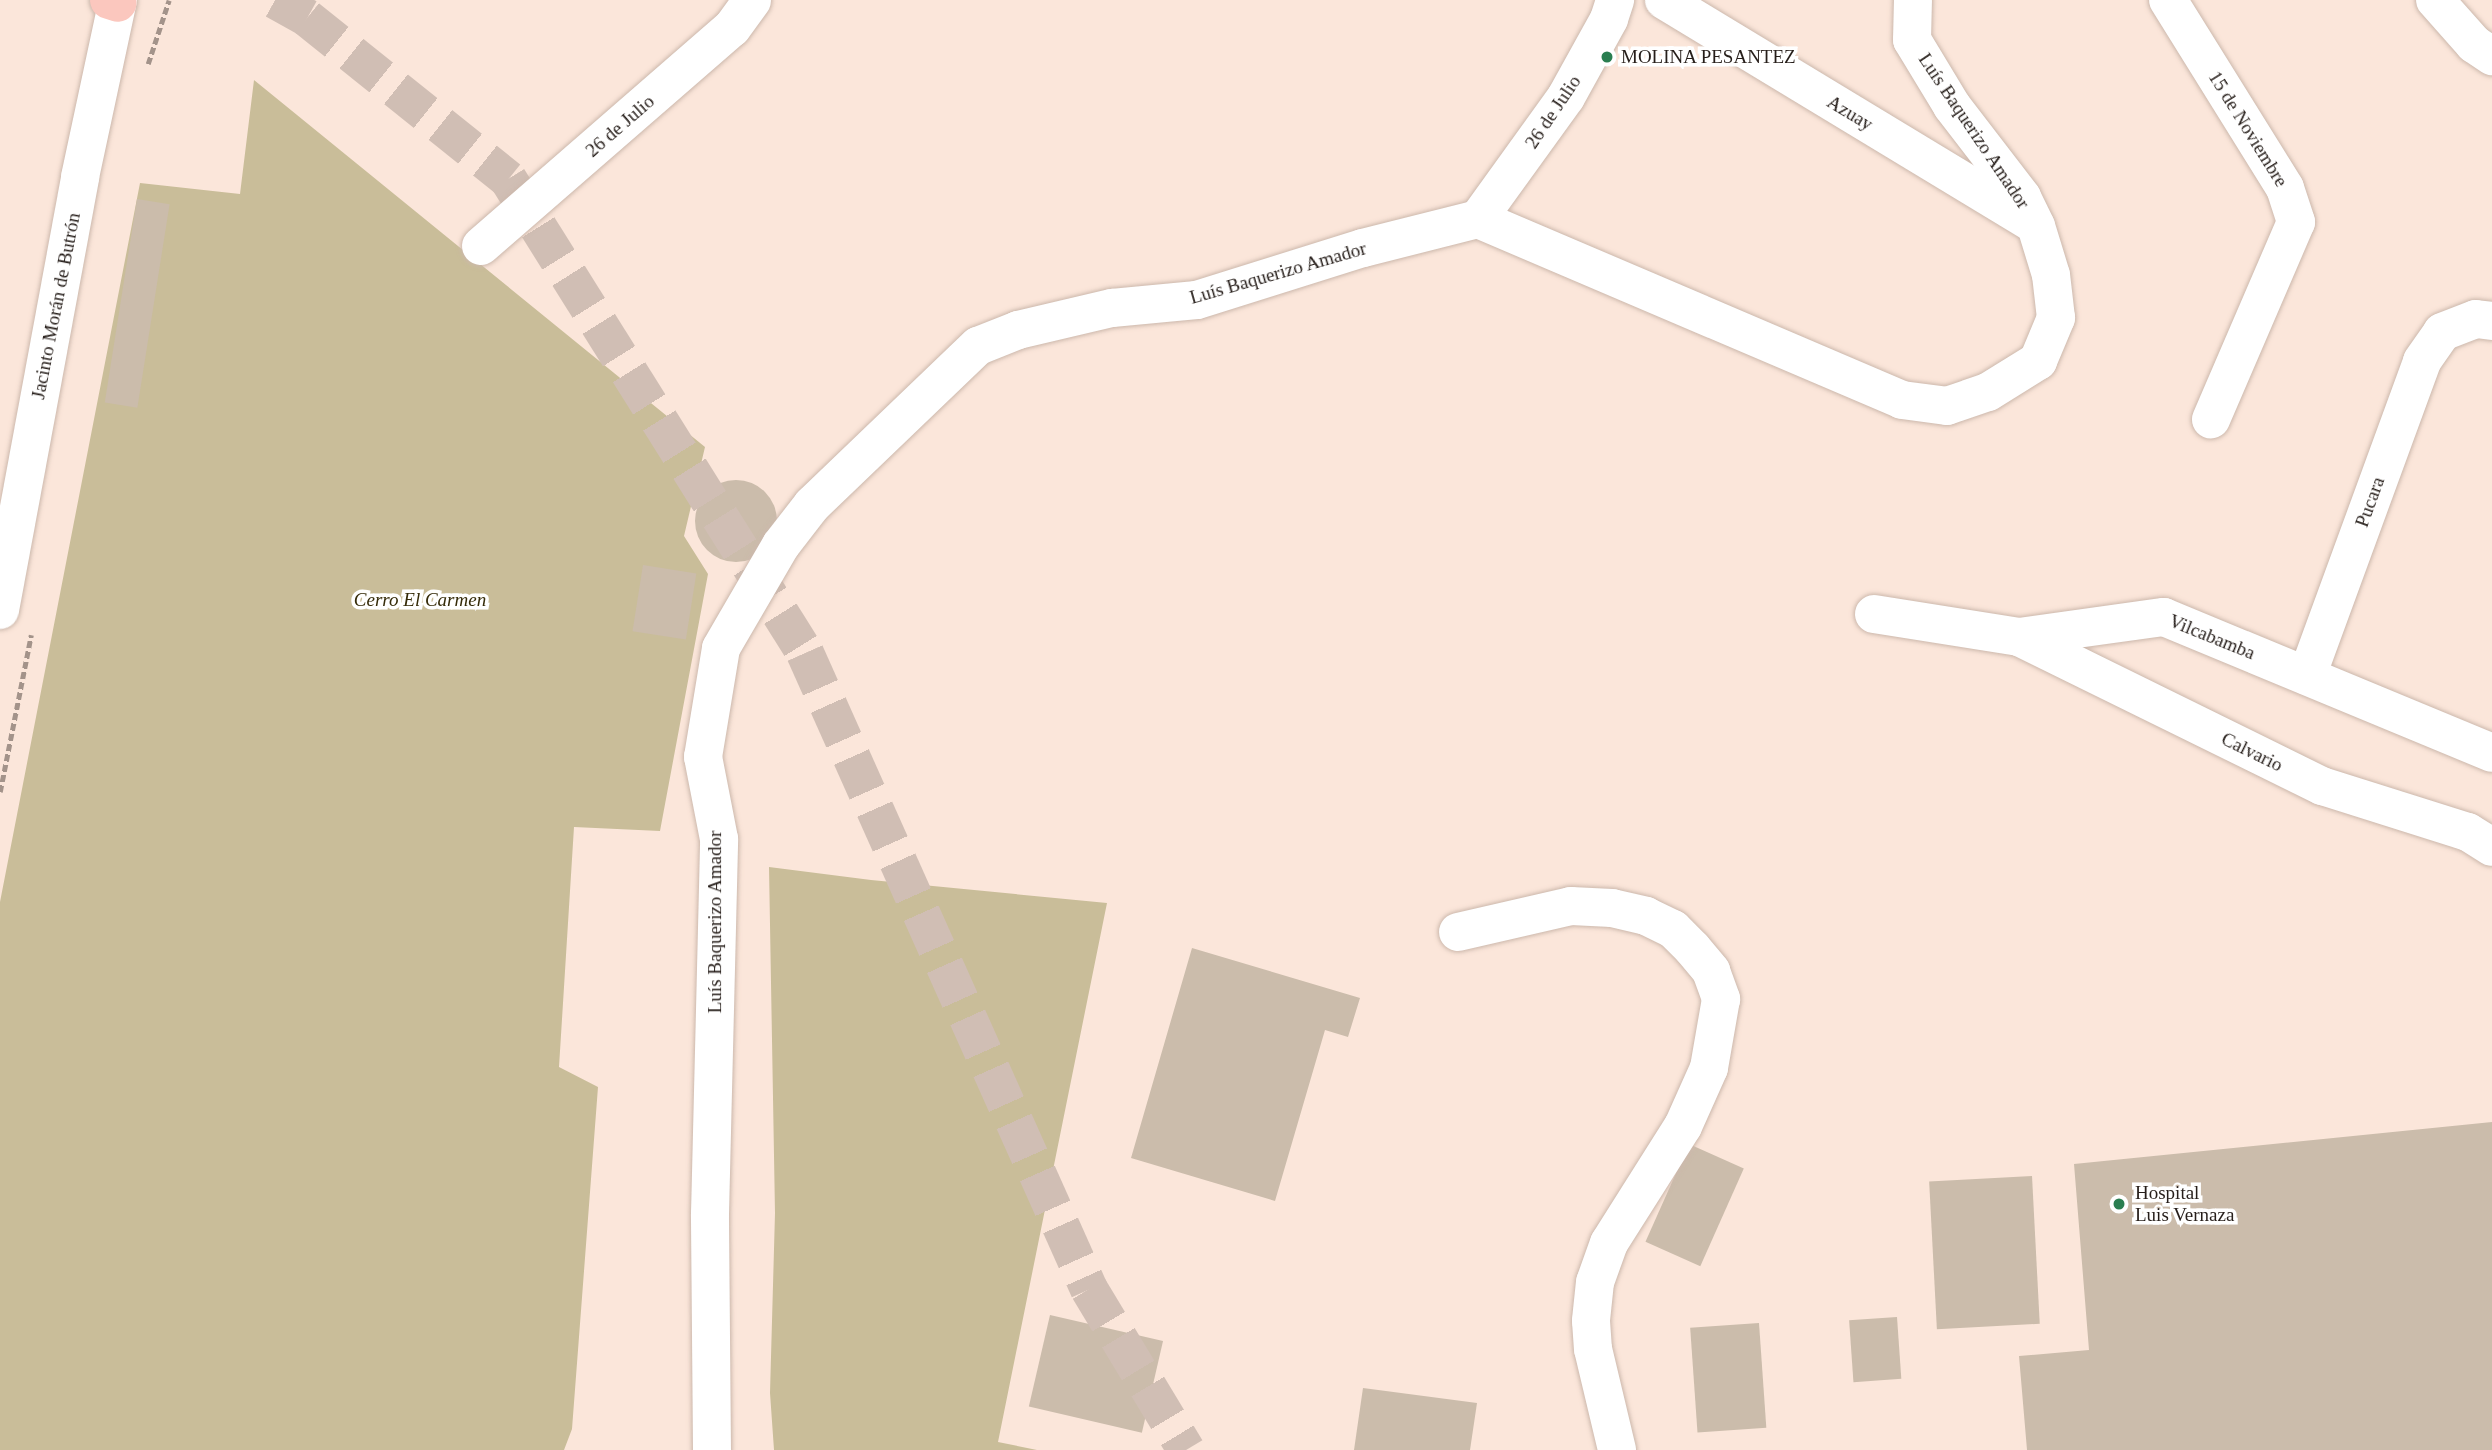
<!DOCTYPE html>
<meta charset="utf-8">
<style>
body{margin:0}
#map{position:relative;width:2492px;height:1450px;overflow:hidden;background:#fbe6da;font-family:"Times New Roman",serif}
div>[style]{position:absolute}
.green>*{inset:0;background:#c9bd99}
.building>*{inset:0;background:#cbbcab;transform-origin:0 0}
.round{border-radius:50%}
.major-tunnel>*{height:38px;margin-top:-19px;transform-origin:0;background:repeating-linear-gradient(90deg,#d0beb4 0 38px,transparent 0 57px)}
.path>*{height:4.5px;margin-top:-2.25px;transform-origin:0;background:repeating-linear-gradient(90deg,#a3938a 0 7px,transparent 0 10.5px)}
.roads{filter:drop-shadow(0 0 2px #ccb8ac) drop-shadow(0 0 2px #ccb8ac)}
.minor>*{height:38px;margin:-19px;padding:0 19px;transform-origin:19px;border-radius:19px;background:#fff}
.major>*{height:38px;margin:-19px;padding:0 19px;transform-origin:19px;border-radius:19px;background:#fbc7be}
.dots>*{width:19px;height:19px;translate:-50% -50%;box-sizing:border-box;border:4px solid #fff;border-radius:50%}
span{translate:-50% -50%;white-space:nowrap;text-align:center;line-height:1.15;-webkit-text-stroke:7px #fff;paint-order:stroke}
.poi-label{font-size:19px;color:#261e1a}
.left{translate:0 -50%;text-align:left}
.street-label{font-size:19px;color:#261e1a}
.park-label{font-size:19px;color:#352b09;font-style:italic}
</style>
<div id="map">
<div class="green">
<div style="clip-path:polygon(254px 80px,705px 447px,684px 536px,708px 574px,660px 831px,574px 827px,559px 1067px,598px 1087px,572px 1429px,564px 1450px,0 1450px,0 902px,140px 183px,240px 194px)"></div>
<div style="clip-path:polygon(769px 867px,871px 880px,1107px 903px,998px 1442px,1037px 1450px,774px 1450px,770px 1393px,775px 1213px)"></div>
</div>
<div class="building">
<div style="left:137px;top:199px;width:33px;height:206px;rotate:9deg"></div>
<div class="round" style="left:695px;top:480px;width:82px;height:82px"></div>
<div style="left:643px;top:565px;width:54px;height:67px;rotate:9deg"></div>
<div style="clip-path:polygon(1192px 948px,1360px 998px,1348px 1037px,1325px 1030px,1275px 1201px,1131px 1158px)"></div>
<div style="clip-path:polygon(2492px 1122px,2492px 1450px,2027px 1450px,2019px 1356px,2089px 1350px,2074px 1164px)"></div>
<div style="left:1689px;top:1144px;width:60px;height:107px;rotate:24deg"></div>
<div style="left:2032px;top:1176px;width:148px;height:103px;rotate:87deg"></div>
<div style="left:1050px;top:1315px;width:116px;height:94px;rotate:13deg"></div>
<div style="left:1897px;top:1317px;width:62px;height:48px;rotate:86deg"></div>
<div style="left:1759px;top:1323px;width:105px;height:69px;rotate:86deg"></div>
<div style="clip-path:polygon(1363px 1388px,1477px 1403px,1470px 1450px,1354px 1450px)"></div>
</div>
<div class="major-tunnel">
<div style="left:275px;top:0;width:37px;rotate:29deg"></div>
<div style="left:307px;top:18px;width:258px;rotate:38.7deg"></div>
<div style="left:508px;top:179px;width:559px;rotate:57.93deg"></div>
<div style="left:805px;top:653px;width:697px;rotate:65.94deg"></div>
<div style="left:1089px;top:1289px;width:188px;rotate:58.9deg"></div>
</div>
<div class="path">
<div style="left:148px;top:64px;width:67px;rotate:-71.8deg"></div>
<div style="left:0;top:792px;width:160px;rotate:-78.8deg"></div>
</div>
<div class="roads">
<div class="minor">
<div style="left:1664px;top:0;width:429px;rotate:31.2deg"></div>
<div style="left:2168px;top:0;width:221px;rotate:58.1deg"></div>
<div style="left:2285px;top:188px;width:36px;rotate:72deg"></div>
<div style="left:2296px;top:222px;width:215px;rotate:113.3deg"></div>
<div style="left:2435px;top:0;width:59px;rotate:48.4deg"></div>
<div style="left:2474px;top:44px;width:22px;rotate:34deg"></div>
<div style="left:1478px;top:219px;width:150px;rotate:-54.2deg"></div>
<div style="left:1566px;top:97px;width:89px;rotate:-61.1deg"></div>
<div style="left:1609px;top:19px;width:20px;rotate:-72deg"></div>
<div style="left:481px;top:246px;width:332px;rotate:-41deg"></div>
<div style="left:732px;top:28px;width:34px;rotate:-54deg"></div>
<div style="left:0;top:610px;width:440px;rotate:-79.5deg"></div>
<div style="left:80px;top:177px;width:181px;rotate:-77.9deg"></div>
<div style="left:1874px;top:614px;width:147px;rotate:9deg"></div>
<div style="left:2019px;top:637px;width:146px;rotate:-7.9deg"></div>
<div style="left:2164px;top:617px;width:355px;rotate:22.5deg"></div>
<div style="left:2019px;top:637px;width:338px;rotate:26.2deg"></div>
<div style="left:2322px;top:786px;width:153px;rotate:17.5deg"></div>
<div style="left:2468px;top:832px;width:28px;rotate:32deg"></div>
<div style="left:2307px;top:676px;width:335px;rotate:-69.9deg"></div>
<div style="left:2422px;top:361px;width:35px;rotate:-55deg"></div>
<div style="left:2442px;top:332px;width:36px;rotate:-21deg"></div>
<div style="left:2476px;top:319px;width:16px;rotate:7deg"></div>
<div style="left:1458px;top:932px;width:116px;rotate:-13deg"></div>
<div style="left:1571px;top:906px;width:41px;rotate:2.8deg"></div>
<div style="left:1612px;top:908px;width:35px;rotate:13deg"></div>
<div style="left:1646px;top:916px;width:30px;rotate:26deg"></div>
<div style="left:1673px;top:929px;width:27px;rotate:45deg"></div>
<div style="left:1692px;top:948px;width:30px;rotate:50deg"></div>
<div style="left:1711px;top:971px;width:30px;rotate:70deg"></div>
<div style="left:1721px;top:999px;width:70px;rotate:99.9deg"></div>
<div style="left:1709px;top:1068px;width:64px;rotate:114.1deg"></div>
<div style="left:1683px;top:1126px;width:138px;rotate:122.3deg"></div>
<div style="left:1609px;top:1243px;width:41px;rotate:109.7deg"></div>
<div style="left:1595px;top:1282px;width:39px;rotate:96deg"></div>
<div style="left:1591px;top:1321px;width:28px;rotate:86deg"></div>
<div style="left:1593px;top:1349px;width:104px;rotate:76.6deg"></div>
<div style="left:712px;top:1450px;width:236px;rotate:-90.5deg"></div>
<div style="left:710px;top:1214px;width:375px;rotate:-88.6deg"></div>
<div style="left:719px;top:839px;width:84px;rotate:-101deg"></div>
<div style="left:703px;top:757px;width:110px;rotate:-80.6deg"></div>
<div style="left:721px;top:648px;width:119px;rotate:-59.8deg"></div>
<div style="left:781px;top:545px;width:51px;rotate:-52.2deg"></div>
<div style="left:812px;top:505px;width:230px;rotate:-43.8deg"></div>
<div style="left:978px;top:346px;width:43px;rotate:-21.8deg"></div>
<div style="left:1018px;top:330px;width:97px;rotate:-13.2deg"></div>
<div style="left:1112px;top:308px;width:85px;rotate:-5.4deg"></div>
<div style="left:1197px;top:300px;width:174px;rotate:-17.4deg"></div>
<div style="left:1363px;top:248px;width:119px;rotate:-14.2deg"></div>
<div style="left:1478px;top:219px;width:461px;rotate:23.1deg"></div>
<div style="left:1902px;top:400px;width:45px;rotate:7.6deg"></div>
<div style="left:1947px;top:406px;width:43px;rotate:-18.9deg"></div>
<div style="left:1988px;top:392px;width:59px;rotate:-31.8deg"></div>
<div style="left:2038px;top:361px;width:47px;rotate:-67.3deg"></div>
<div style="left:2056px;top:318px;width:43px;rotate:-96.6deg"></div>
<div style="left:2051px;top:275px;width:51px;rotate:-107deg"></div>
<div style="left:2036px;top:226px;width:32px;rotate:-116deg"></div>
<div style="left:2022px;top:197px;width:115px;rotate:-127.6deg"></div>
<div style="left:1952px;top:106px;width:77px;rotate:-121.2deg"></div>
<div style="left:1912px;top:40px;width:40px;rotate:-88.6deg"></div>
</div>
<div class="major">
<div style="left:109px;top:0;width:9px;rotate:18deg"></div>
</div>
</div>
<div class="dots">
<div style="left:1607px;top:57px;background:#2a7e50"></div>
<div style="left:2119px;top:1204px;background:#2a7e50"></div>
</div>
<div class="poi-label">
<span class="left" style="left:1621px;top:57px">MOLINA PESANTEZ</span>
<span class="left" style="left:2135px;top:1204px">Hospital<br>Luis Vernaza</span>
</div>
<div class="street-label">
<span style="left:1553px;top:112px;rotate:-56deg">26 de Julio</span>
<span style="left:1850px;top:113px;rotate:31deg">Azuay</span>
<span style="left:620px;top:126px;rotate:-41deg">26 de Julio</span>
<span style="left:2248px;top:129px;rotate:58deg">15 de Noviembre</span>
<span style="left:1974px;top:131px;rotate:56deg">Luís Baquerizo Amador</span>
<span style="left:1278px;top:273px;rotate:-16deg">Luís Baquerizo Amador</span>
<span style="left:56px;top:306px;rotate:-79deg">Jacinto Morán de Butrón</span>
<span style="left:2370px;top:502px;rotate:-70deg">Pucara</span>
<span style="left:2212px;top:637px;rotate:22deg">Vilcabamba</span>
<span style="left:2252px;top:752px;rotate:26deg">Calvario</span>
<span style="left:715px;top:922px;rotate:-90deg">Luís Baquerizo Amador</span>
</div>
<div class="park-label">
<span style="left:420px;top:600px">Cerro El Carmen</span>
</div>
</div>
